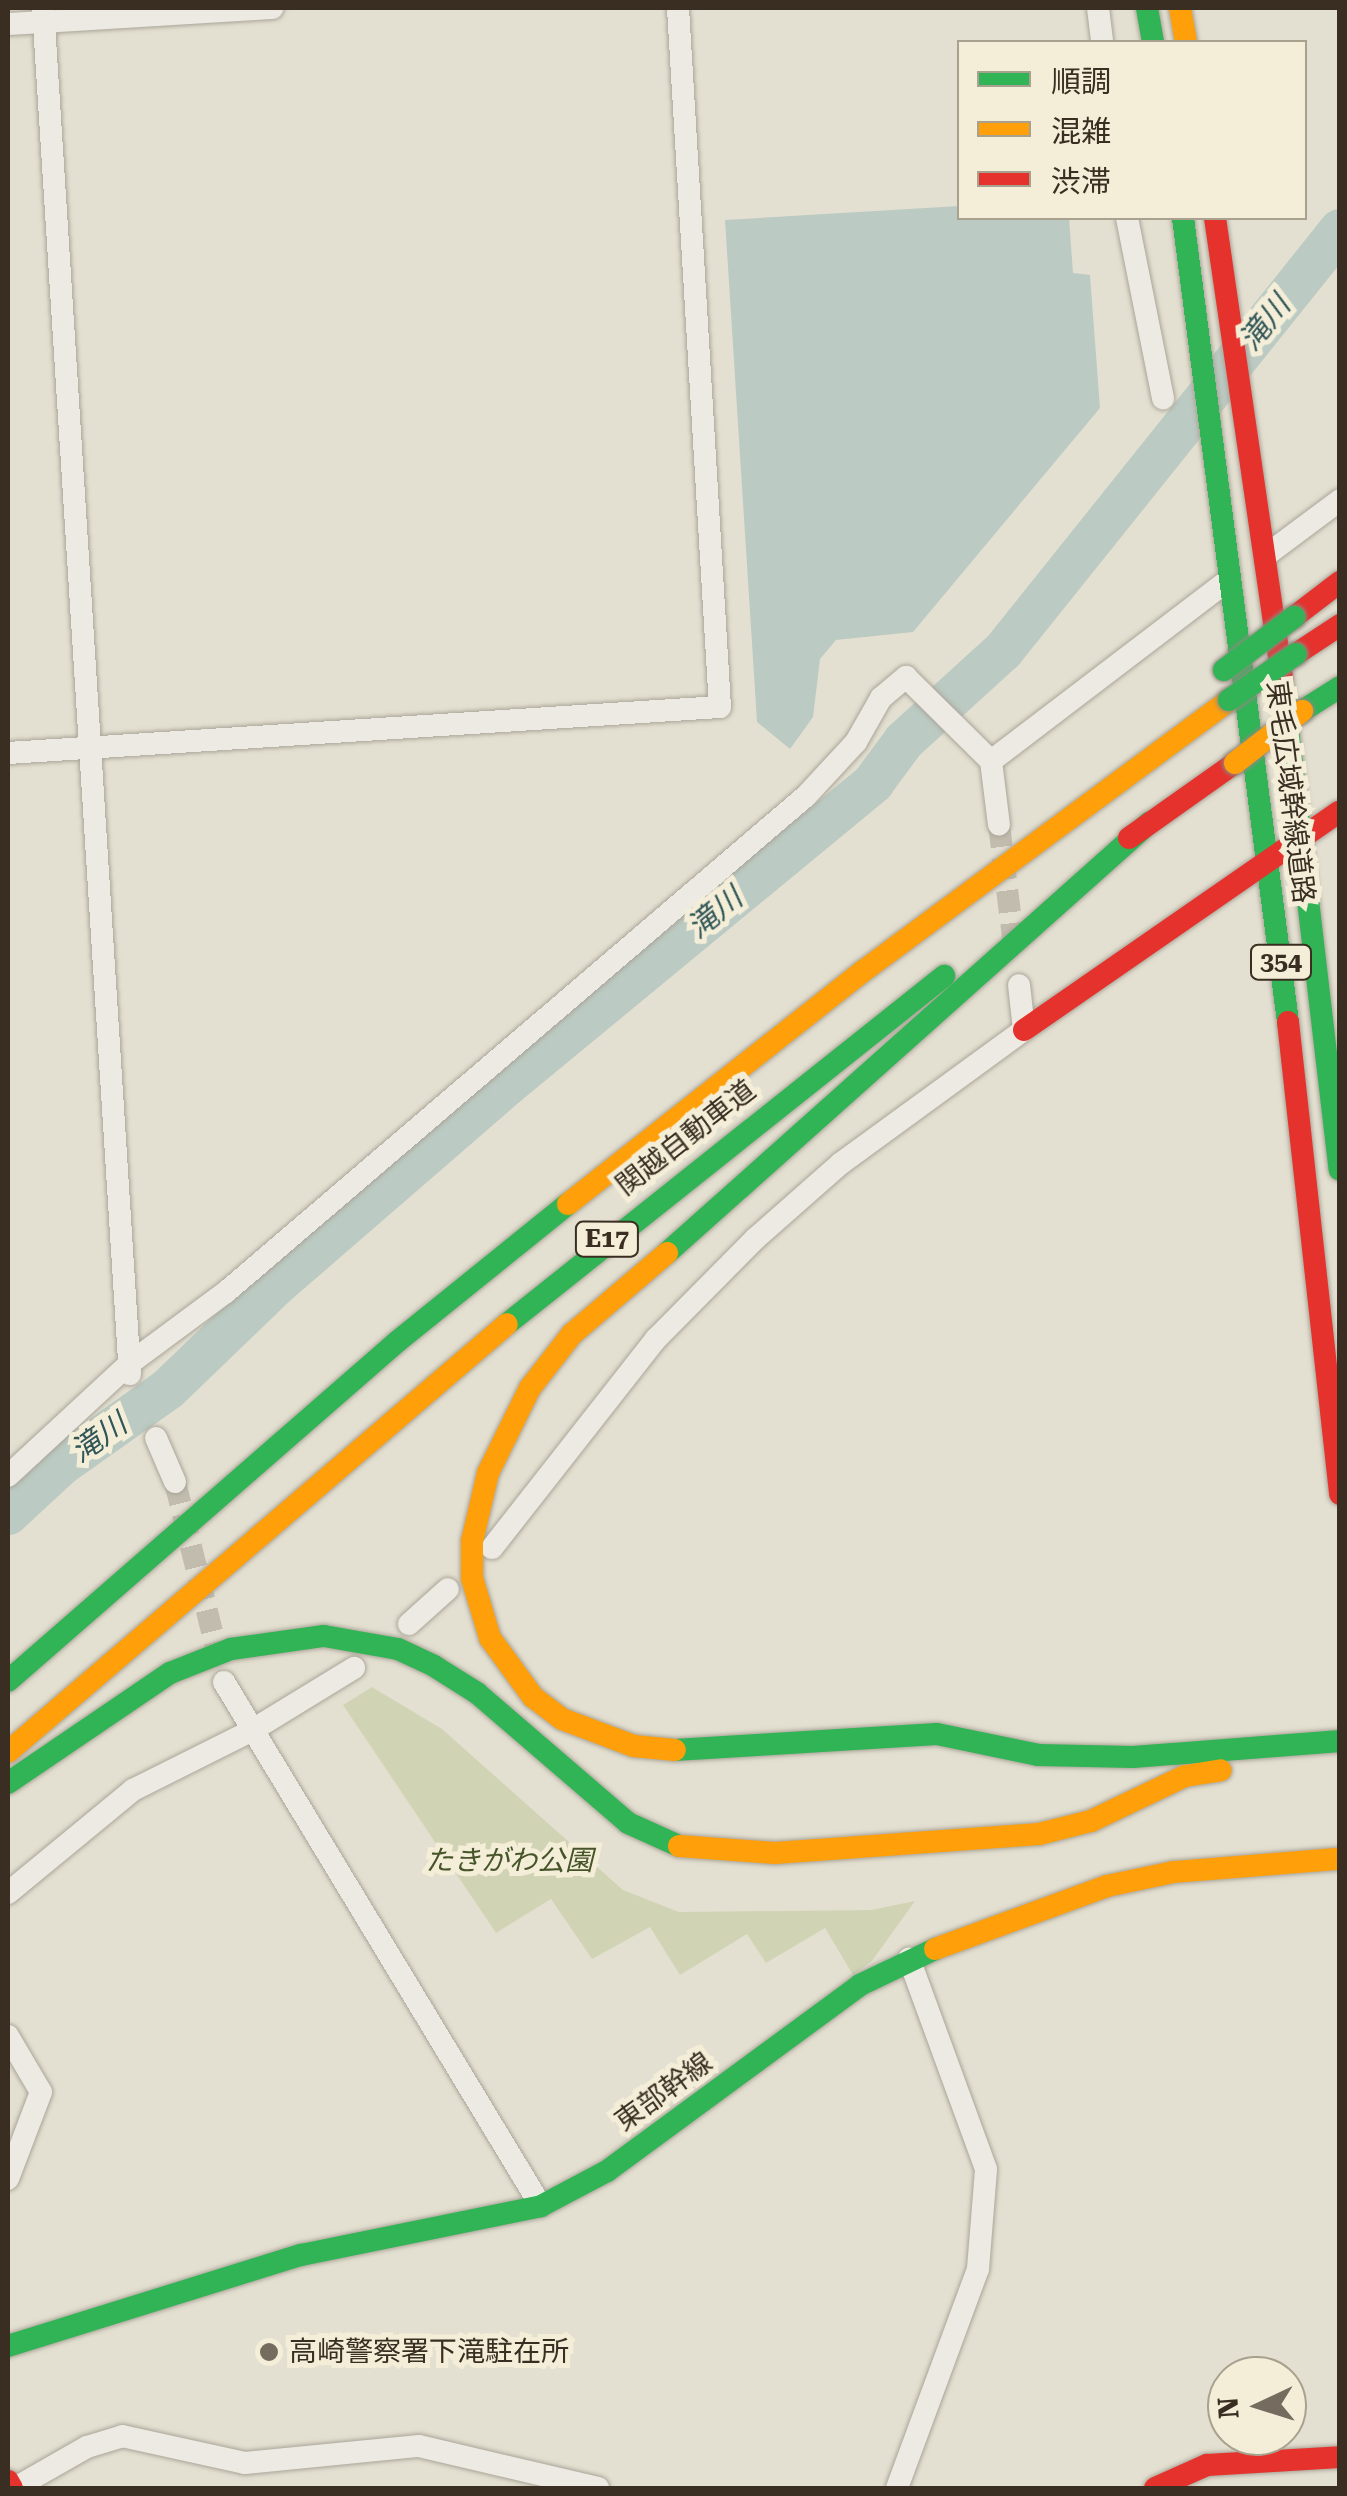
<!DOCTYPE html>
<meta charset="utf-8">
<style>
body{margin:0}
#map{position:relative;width:1347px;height:2496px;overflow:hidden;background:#e4e0d1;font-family:"Roboto Serif","Noto Sans JP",serif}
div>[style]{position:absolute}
.green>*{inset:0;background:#d1d4b4}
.water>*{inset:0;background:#bbcac2}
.river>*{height:42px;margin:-21px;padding:0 21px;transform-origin:21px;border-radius:21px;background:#bbcac2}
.street-tunnel>*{height:22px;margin-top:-11px;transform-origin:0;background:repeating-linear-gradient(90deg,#c2bcae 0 22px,transparent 0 33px)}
.roads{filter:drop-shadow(0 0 2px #aaa599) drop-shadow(0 0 2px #aaa599)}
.street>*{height:22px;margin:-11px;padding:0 11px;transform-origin:11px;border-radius:11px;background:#eceae2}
.fast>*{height:22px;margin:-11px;padding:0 11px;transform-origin:11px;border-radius:11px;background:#30b455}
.slow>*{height:22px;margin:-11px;padding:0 11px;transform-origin:11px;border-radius:11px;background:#ff9f0a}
.jam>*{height:22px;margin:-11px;padding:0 11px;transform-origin:11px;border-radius:11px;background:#e5322d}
.bridges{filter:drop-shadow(0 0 2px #8f8a80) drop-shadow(0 0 2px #8f8a80)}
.fast-bridge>*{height:22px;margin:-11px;padding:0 11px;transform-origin:11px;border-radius:11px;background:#30b455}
.slow-bridge>*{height:22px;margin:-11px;padding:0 11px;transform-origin:11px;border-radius:11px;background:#ff9f0a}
.dots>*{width:28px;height:28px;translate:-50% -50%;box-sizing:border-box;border:5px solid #f4eed8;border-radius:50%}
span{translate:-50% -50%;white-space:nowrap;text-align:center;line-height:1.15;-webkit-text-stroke:10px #f4eed8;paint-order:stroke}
.shield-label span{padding:2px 8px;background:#f4eed8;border:2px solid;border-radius:8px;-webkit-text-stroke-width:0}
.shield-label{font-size:25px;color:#392e21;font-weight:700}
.street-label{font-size:28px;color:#392e21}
.park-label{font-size:28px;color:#455429;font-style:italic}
.poi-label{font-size:28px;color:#392e21}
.left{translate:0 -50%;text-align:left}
.water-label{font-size:30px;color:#315657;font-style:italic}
.frame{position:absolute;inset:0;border:10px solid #392e21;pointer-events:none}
.legend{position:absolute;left:957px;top:40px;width:350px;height:180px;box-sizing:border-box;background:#f4eed8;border:2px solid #a9a18f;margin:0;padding:12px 18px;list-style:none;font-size:30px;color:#392e21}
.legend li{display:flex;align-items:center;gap:20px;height:50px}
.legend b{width:50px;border:2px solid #a9a18f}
.north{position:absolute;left:1207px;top:2356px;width:100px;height:100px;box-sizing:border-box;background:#f4eed8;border:2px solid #a9a18f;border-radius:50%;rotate:266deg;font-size:28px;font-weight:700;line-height:40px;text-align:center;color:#392e21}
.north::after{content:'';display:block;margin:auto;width:35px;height:45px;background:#756c5f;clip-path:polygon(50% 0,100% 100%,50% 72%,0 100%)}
</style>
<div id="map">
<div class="green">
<div style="clip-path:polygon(372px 1687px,442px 1729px,623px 1890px,679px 1912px,871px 1910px,915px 1901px,872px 1961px,853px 1975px,825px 1928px,766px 1963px,747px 1934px,680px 1975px,650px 1927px,592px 1959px,551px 1899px,496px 1933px,343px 1705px)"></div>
</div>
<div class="water">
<div style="clip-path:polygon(959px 206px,959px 218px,1069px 218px,1073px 273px,1090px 275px,1100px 408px,913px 632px,836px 640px,820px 659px,813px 717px,790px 749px,757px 722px,725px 220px)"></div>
</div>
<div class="river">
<div style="left:8px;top:1514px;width:72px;rotate:-42.8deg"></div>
<div style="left:61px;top:1465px;width:131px;rotate:-35.4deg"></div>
<div style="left:168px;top:1389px;width:149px;rotate:-43.9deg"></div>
<div style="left:275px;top:1286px;width:307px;rotate:-40.9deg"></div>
<div style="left:507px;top:1085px;width:475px;rotate:-39.5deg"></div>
<div style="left:873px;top:783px;width:52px;rotate:-53.6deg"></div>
<div style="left:904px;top:741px;width:134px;rotate:-42.3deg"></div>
<div style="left:1003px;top:651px;width:539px;rotate:-51.32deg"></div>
</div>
<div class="street-tunnel">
<div style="left:999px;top:825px;width:122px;rotate:82.9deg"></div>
<div style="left:175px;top:1482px;width:187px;rotate:76.1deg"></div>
</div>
<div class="roads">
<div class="street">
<div style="left:43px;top:8px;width:1369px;rotate:86.36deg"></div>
<div style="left:1098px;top:8px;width:34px;rotate:83deg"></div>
<div style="left:8px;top:24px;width:265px;rotate:-3.5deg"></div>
<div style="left:1127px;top:218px;width:184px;rotate:78.7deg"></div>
<div style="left:1265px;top:556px;width:94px;rotate:-36.7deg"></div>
<div style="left:8px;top:753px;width:713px;rotate:-3.7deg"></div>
<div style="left:720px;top:707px;width:700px;rotate:-93.44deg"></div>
<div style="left:991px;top:761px;width:300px;rotate:-37.3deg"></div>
<div style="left:156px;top:1438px;width:48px;rotate:66.6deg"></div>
<div style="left:8px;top:1476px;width:166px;rotate:-42.8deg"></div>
<div style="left:130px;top:1363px;width:119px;rotate:-36.5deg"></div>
<div style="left:226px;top:1292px;width:763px;rotate:-40.54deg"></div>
<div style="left:806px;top:796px;width:74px;rotate:-47.2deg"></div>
<div style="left:856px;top:742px;width:51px;rotate:-60.4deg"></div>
<div style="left:881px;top:698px;width:33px;rotate:-40deg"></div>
<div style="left:906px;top:677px;width:120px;rotate:44.7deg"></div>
<div style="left:991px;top:761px;width:64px;rotate:82.9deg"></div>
<div style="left:492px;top:1548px;width:266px;rotate:-51.9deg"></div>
<div style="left:656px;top:1339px;width:141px;rotate:-45.3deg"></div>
<div style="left:755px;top:1239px;width:113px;rotate:-41.4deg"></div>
<div style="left:840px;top:1164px;width:228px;rotate:-36.1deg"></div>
<div style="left:1024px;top:1030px;width:45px;rotate:-96.3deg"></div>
<div style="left:409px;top:1624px;width:52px;rotate:-41.9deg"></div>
<div style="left:224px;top:1682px;width:612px;rotate:58.83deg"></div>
<div style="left:8px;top:1893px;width:162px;rotate:-39.5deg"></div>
<div style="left:133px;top:1790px;width:132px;rotate:-26.6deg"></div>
<div style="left:251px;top:1731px;width:121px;rotate:-31.5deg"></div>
<div style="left:8px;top:2036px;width:65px;rotate:59.5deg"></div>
<div style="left:41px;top:2092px;width:93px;rotate:110.8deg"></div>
<div style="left:15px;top:2488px;width:83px;rotate:-29.7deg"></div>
<div style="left:87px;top:2447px;width:37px;rotate:-17deg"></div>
<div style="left:122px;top:2436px;width:126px;rotate:12.4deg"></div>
<div style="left:245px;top:2463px;width:175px;rotate:-5.6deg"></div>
<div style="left:419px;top:2446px;width:184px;rotate:13.2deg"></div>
<div style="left:897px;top:2488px;width:233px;rotate:-69.7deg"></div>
<div style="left:978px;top:2269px;width:100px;rotate:-85.4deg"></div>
<div style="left:986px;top:2169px;width:224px;rotate:-110.1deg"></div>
</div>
<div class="fast">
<div style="left:1147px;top:8px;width:35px;rotate:80deg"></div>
<div style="left:1183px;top:218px;width:811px;rotate:82.56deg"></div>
<div style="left:1282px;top:679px;width:494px;rotate:83.3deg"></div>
<div style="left:1302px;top:711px;width:45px;rotate:-32.3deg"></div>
<div style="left:667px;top:1253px;width:647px;rotate:-41.74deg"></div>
<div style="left:507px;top:1324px;width:559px;rotate:-38.53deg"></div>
<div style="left:8px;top:1681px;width:517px;rotate:-41.08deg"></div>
<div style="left:398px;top:1341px;width:218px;rotate:-38.9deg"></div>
<div style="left:675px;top:1750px;width:262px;rotate:-3.5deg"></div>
<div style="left:937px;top:1734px;width:103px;rotate:11.7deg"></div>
<div style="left:1038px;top:1755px;width:95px;rotate:1.2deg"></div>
<div style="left:1133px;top:1757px;width:208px;rotate:-4.4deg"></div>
<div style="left:8px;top:1783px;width:196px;rotate:-34.2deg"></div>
<div style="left:170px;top:1673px;width:66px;rotate:-21.5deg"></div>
<div style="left:231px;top:1649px;width:94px;rotate:-8deg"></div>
<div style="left:324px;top:1636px;width:75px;rotate:10deg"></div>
<div style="left:398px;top:1649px;width:40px;rotate:25deg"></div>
<div style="left:434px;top:1666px;width:51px;rotate:32.1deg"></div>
<div style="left:477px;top:1693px;width:199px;rotate:40.7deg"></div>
<div style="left:628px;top:1823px;width:56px;rotate:24.3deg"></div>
<div style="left:8px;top:2346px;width:307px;rotate:-17.3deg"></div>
<div style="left:301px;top:2255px;width:245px;rotate:-11.5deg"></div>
<div style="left:541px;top:2206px;width:75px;rotate:-27.9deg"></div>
<div style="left:607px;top:2171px;width:314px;rotate:-36.3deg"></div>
<div style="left:860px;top:1985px;width:83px;rotate:-25.6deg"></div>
</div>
<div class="slow">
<div style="left:1180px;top:8px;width:35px;rotate:80deg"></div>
<div style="left:568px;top:1204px;width:375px;rotate:-38.3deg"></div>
<div style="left:862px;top:972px;width:457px;rotate:-36.5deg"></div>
<div style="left:667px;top:1253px;width:125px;rotate:139.5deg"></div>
<div style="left:572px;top:1334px;width:68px;rotate:127.9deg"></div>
<div style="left:530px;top:1388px;width:95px;rotate:116.3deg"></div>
<div style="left:488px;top:1473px;width:70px;rotate:103.2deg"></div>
<div style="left:472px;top:1541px;width:37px;rotate:90deg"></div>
<div style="left:472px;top:1578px;width:63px;rotate:73.3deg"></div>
<div style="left:490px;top:1638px;width:73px;rotate:53.9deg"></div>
<div style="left:533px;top:1697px;width:36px;rotate:37deg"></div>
<div style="left:562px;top:1719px;width:77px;rotate:20.6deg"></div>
<div style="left:634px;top:1746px;width:41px;rotate:5.6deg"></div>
<div style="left:8px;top:1752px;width:657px;rotate:-40.62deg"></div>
<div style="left:679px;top:1846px;width:96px;rotate:4.2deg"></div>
<div style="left:775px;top:1853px;width:265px;rotate:-4.1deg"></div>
<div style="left:1039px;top:1834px;width:54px;rotate:-14deg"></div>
<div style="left:1091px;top:1821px;width:104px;rotate:-25.6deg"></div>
<div style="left:1185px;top:1776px;width:36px;rotate:-9deg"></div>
<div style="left:935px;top:1949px;width:183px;rotate:-20.1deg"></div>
<div style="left:1107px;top:1886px;width:68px;rotate:-11.8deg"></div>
<div style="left:1174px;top:1872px;width:164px;rotate:-4.6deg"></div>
</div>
<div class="jam">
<div style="left:1215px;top:218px;width:466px;rotate:81.7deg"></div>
<div style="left:1294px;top:617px;width:58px;rotate:-37.3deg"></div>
<div style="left:1296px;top:654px;width:53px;rotate:-33.4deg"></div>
<div style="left:1129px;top:838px;width:130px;rotate:-35.3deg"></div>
<div style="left:1288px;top:1022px;width:475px;rotate:83.7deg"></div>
<div style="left:1024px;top:1030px;width:384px;rotate:-34.7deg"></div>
<div style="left:8px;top:2481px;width:8px;rotate:60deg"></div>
<div style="left:1155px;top:2488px;width:57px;rotate:-23.9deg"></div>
<div style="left:1207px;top:2465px;width:133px;rotate:-3.4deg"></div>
</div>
</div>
<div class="bridges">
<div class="fast-bridge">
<div style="left:1224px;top:670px;width:88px;rotate:-37.1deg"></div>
<div style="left:1229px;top:700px;width:81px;rotate:-34.5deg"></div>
</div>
<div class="slow-bridge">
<div style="left:1235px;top:763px;width:85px;rotate:-37.8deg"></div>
</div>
</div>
<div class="dots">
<div style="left:269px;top:2352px;background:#756c5f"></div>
</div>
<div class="shield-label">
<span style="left:1281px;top:962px">354</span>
<span style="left:607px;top:1239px">E17</span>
</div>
<div class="street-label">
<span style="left:1290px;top:792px;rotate:83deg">東毛広域幹線道路</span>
<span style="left:686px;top:1138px;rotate:-38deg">関越自動車道</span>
<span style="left:664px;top:2092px;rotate:-36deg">東部幹線</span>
</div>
<div class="park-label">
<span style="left:509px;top:1861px">たきがわ公園</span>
</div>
<div class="poi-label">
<span class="left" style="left:289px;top:2352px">高崎警察署下滝駐在所</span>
</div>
<div class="water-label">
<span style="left:1265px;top:323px;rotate:-51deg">滝川</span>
<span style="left:715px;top:913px;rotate:-39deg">滝川</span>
<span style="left:99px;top:1438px;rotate:-35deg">滝川</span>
</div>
<div class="frame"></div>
<ul class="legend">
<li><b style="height:12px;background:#30b455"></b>順調</li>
<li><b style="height:12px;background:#ff9f0a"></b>混雑</li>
<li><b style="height:12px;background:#e5322d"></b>渋滞</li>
</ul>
<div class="north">N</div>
</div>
